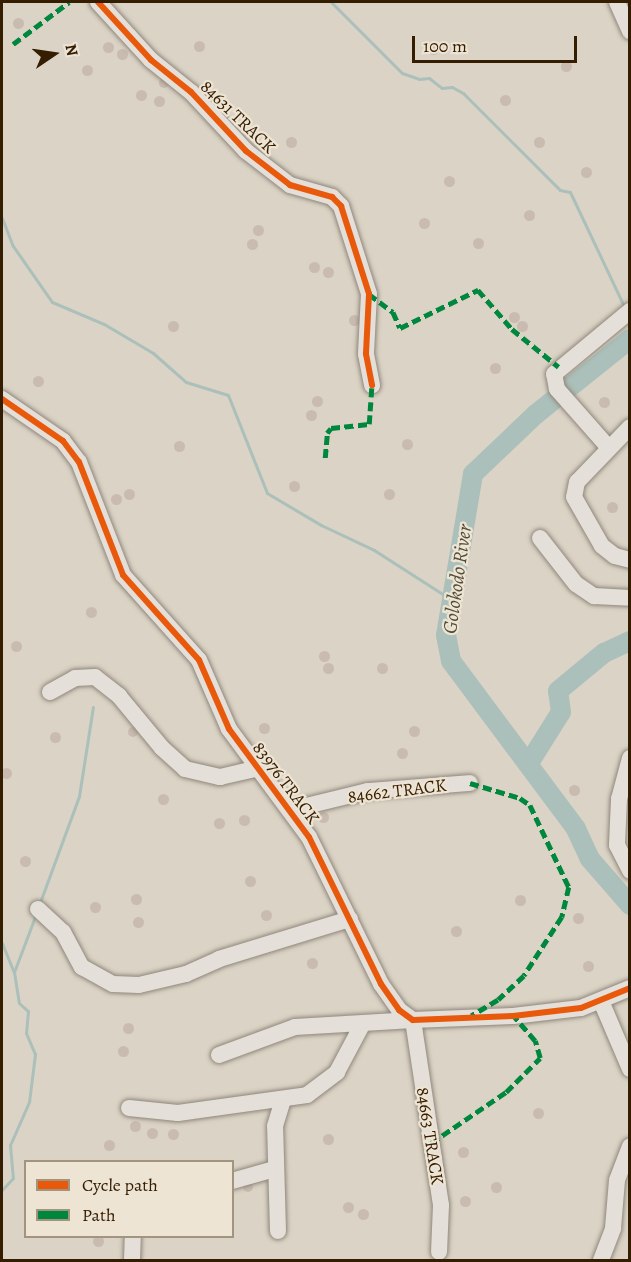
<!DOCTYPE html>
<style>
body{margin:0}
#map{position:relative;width:631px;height:1262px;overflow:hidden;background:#dbd3c5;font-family:Alegreya,serif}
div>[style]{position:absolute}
.stream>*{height:3px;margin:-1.5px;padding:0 1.5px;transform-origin:1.5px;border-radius:1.5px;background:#abc0ba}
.river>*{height:20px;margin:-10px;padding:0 10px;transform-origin:10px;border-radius:10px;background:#abc0ba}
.building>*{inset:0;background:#c9bbb0}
.round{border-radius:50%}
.roads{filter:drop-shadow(0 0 2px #8f877c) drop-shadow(0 0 2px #8f877c)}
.minor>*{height:16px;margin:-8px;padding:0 8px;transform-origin:8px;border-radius:8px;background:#e4dfd8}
.quiet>*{height:4.5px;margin-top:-2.25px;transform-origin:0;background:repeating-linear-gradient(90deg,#00873e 0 9px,transparent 0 13.5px)}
.cycleway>*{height:6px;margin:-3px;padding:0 3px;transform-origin:3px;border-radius:3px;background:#e8590c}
span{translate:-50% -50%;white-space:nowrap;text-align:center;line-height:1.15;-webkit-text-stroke:4.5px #ede4d3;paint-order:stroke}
.street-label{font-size:18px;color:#351d02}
.water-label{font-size:20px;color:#524c38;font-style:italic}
.frame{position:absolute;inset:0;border:3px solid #351d02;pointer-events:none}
.legend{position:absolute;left:24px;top:1160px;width:210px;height:78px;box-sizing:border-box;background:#ede4d3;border:2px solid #a3947f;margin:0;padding:8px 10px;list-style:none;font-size:18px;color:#351d02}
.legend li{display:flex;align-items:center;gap:12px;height:30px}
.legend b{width:30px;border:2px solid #a3947f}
.north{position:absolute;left:24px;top:24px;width:60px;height:60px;-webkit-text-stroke:4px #ede4d3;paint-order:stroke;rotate:77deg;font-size:16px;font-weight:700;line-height:24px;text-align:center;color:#351d02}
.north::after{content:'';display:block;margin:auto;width:21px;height:27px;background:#351d02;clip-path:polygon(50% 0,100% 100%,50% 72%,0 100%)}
.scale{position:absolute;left:412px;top:36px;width:165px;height:27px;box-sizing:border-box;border:3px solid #351d02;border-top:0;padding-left:8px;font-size:18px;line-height:21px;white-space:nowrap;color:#351d02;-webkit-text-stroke:4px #ede4d3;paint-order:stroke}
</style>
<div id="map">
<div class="stream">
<div style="left:331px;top:2px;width:100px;rotate:45deg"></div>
<div style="left:402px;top:73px;width:18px;rotate:19deg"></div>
<div style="left:419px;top:79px;width:10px;rotate:-6deg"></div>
<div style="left:429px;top:78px;width:16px;rotate:38deg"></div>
<div style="left:442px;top:88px;width:10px;rotate:-6deg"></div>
<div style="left:452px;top:87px;width:13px;rotate:29deg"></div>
<div style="left:463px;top:93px;width:137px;rotate:45deg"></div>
<div style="left:560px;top:190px;width:10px;rotate:11deg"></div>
<div style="left:570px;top:192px;width:124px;rotate:64.7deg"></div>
<div style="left:2px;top:218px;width:30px;rotate:69deg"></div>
<div style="left:13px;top:246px;width:68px;rotate:55.1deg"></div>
<div style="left:52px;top:302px;width:56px;rotate:22.9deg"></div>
<div style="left:104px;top:324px;width:57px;rotate:30.6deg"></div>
<div style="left:153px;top:353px;width:44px;rotate:41.3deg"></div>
<div style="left:186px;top:382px;width:44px;rotate:17.2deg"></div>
<div style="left:228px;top:395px;width:105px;rotate:68.3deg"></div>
<div style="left:267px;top:493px;width:63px;rotate:30.7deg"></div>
<div style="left:321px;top:525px;width:59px;rotate:25.3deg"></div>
<div style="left:374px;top:550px;width:93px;rotate:32.7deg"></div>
<div style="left:39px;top:905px;width:116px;rotate:-69.8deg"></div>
<div style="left:79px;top:796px;width:90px;rotate:-81.1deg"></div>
<div style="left:2px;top:943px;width:31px;rotate:68deg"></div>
<div style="left:14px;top:972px;width:31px;rotate:81deg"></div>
<div style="left:19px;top:1003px;width:12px;rotate:42deg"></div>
<div style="left:28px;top:1011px;width:22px;rotate:95deg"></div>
<div style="left:26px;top:1033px;width:23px;rotate:67deg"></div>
<div style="left:35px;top:1054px;width:48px;rotate:97.1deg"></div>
<div style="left:29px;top:1102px;width:47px;rotate:113.8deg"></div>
<div style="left:10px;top:1145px;width:33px;rotate:85deg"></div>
<div style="left:13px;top:1178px;width:16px;rotate:133deg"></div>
<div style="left:14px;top:972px;width:62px;rotate:-69.2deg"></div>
</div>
<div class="river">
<div style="left:630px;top:339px;width:120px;rotate:141.4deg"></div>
<div style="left:536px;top:414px;width:87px;rotate:136.4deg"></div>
<div style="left:473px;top:474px;width:163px;rotate:99.5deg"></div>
<div style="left:446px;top:635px;width:26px;rotate:79deg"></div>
<div style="left:451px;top:661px;width:209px;rotate:53.3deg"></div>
<div style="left:576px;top:829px;width:33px;rotate:65deg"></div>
<div style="left:590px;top:859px;width:61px;rotate:49deg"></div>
<div style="left:529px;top:763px;width:60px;rotate:-57.9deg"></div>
<div style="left:561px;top:712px;width:21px;rotate:-98deg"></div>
<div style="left:558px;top:691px;width:60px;rotate:-39.6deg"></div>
<div style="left:604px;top:653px;width:29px;rotate:-25deg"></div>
</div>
<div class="building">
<div class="round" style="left:12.5px;top:17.5px;width:11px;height:11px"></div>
<div class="round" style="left:193.5px;top:40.5px;width:11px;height:11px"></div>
<div class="round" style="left:102.5px;top:41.5px;width:11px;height:11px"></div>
<div class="round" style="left:427.5px;top:43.5px;width:11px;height:11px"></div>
<div class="round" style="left:116.5px;top:48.5px;width:11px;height:11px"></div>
<div class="round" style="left:560.5px;top:60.5px;width:11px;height:11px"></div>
<div class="round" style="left:81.5px;top:64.5px;width:11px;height:11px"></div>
<div class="round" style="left:159px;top:78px;width:10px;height:10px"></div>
<div class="round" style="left:135.5px;top:89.5px;width:11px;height:11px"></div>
<div class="round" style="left:499.5px;top:94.5px;width:11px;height:11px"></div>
<div class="round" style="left:153.5px;top:95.5px;width:11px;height:11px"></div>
<div class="round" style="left:285.5px;top:136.5px;width:11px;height:11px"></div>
<div class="round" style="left:533.5px;top:136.5px;width:11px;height:11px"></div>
<div class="round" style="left:580.5px;top:166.5px;width:11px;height:11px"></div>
<div class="round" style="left:443.5px;top:175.5px;width:11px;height:11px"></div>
<div class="round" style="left:523.5px;top:209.5px;width:11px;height:11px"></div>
<div class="round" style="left:418.5px;top:217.5px;width:11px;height:11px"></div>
<div class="round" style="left:252.5px;top:224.5px;width:11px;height:11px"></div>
<div class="round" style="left:472.5px;top:237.5px;width:11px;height:11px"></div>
<div class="round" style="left:246.5px;top:238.5px;width:11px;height:11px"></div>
<div class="round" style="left:308.5px;top:261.5px;width:11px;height:11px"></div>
<div class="round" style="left:322.5px;top:266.5px;width:11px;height:11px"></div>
<div class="round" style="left:508.5px;top:311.5px;width:11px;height:11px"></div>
<div class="round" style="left:348.5px;top:314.5px;width:11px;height:11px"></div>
<div class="round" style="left:167.5px;top:320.5px;width:11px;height:11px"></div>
<div class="round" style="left:516.5px;top:320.5px;width:11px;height:11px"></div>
<div class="round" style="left:489.5px;top:362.5px;width:11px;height:11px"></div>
<div class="round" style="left:32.5px;top:375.5px;width:11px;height:11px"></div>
<div class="round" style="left:311.5px;top:395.5px;width:11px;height:11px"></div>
<div class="round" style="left:598.5px;top:396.5px;width:11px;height:11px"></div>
<div class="round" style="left:305.5px;top:409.5px;width:11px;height:11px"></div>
<div class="round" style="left:401.5px;top:438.5px;width:11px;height:11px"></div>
<div class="round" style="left:173.5px;top:440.5px;width:11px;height:11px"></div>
<div class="round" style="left:288.5px;top:480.5px;width:11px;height:11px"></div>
<div class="round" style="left:383.5px;top:488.5px;width:11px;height:11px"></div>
<div class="round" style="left:123.5px;top:488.5px;width:11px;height:11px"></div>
<div class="round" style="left:110.5px;top:493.5px;width:11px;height:11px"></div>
<div class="round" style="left:606.5px;top:501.5px;width:11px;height:11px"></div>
<div class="round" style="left:85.5px;top:606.5px;width:11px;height:11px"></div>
<div class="round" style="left:10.5px;top:640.5px;width:11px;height:11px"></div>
<div class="round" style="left:318.5px;top:650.5px;width:11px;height:11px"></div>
<div class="round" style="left:322.5px;top:662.5px;width:11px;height:11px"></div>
<div class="round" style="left:376.5px;top:662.5px;width:11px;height:11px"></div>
<div class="round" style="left:258.5px;top:722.5px;width:11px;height:11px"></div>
<div class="round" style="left:408.5px;top:725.5px;width:11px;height:11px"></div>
<div class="round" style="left:128px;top:727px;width:10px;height:10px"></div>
<div class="round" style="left:49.5px;top:731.5px;width:11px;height:11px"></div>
<div class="round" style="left:396.5px;top:747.5px;width:11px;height:11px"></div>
<div class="round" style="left:0.5px;top:767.5px;width:11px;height:11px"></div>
<div class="round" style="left:568.5px;top:784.5px;width:11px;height:11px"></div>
<div class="round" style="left:157.5px;top:793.5px;width:11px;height:11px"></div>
<div class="round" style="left:317.5px;top:811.5px;width:11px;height:11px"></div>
<div class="round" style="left:238.5px;top:814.5px;width:11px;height:11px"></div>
<div class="round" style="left:213.5px;top:817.5px;width:11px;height:11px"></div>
<div class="round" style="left:19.5px;top:855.5px;width:11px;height:11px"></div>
<div class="round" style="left:244.5px;top:875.5px;width:11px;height:11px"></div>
<div class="round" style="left:130.5px;top:893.5px;width:11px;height:11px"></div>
<div class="round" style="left:514.5px;top:894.5px;width:11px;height:11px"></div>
<div class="round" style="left:89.5px;top:901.5px;width:11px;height:11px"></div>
<div class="round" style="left:260.5px;top:909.5px;width:11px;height:11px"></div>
<div class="round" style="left:572.5px;top:912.5px;width:11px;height:11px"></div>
<div class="round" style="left:132.5px;top:916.5px;width:11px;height:11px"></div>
<div class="round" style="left:450.5px;top:925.5px;width:11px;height:11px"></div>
<div class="round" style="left:306.5px;top:957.5px;width:11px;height:11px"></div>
<div class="round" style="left:582.5px;top:960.5px;width:11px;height:11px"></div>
<div class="round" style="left:122.5px;top:1022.5px;width:11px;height:11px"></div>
<div class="round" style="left:117.5px;top:1045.5px;width:11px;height:11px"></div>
<div class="round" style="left:532.5px;top:1107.5px;width:11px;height:11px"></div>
<div class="round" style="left:129.5px;top:1120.5px;width:11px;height:11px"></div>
<div class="round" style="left:146.5px;top:1127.5px;width:11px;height:11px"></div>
<div class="round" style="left:167.5px;top:1128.5px;width:11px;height:11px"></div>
<div class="round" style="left:322.5px;top:1133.5px;width:11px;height:11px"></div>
<div class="round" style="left:103.5px;top:1139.5px;width:11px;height:11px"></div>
<div class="round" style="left:457.5px;top:1146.5px;width:11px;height:11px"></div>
<div class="round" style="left:490.5px;top:1181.5px;width:11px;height:11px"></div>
<div class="round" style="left:243px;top:1182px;width:10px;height:10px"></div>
<div class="round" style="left:459.5px;top:1195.5px;width:11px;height:11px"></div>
<div class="round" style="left:342.5px;top:1201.5px;width:11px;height:11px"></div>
<div class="round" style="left:357.5px;top:1208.5px;width:11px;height:11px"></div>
<div class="round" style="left:92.5px;top:1235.5px;width:11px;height:11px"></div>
</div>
<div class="roads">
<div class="minor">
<div style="left:98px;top:2px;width:79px;rotate:47.6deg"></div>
<div style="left:151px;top:60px;width:51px;rotate:38.7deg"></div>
<div style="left:191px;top:92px;width:81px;rotate:47deg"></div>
<div style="left:246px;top:151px;width:56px;rotate:37.7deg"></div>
<div style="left:290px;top:185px;width:44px;rotate:15.9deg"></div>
<div style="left:332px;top:197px;width:13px;rotate:45deg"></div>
<div style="left:341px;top:206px;width:92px;rotate:72.3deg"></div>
<div style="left:369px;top:294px;width:60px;rotate:92.9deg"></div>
<div style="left:366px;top:354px;width:32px;rotate:79deg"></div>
<div style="left:617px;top:2px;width:32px;rotate:66deg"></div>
<div style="left:2px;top:399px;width:74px;rotate:34.5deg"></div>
<div style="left:63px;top:441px;width:26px;rotate:53deg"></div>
<div style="left:79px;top:462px;width:121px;rotate:68.7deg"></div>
<div style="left:123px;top:575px;width:114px;rotate:48.2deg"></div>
<div style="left:199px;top:660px;width:75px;rotate:66.5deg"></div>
<div style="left:229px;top:729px;width:134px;rotate:53.5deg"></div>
<div style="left:309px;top:837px;width:164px;rotate:63.9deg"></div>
<div style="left:381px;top:984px;width:32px;rotate:55deg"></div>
<div style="left:399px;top:1010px;width:17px;rotate:36deg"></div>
<div style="left:413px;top:1020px;width:100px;rotate:-2.3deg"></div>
<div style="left:513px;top:1016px;width:68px;rotate:-6.7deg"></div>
<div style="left:581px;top:1008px;width:53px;rotate:-22.2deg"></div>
<div style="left:630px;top:427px;width:76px;rotate:133.9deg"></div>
<div style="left:577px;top:482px;width:15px;rotate:101deg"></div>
<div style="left:574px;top:497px;width:56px;rotate:60.3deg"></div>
<div style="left:602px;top:546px;width:16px;rotate:38deg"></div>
<div style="left:615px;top:556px;width:16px;rotate:15deg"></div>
<div style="left:609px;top:448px;width:79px;rotate:-131.4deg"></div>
<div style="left:557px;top:389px;width:15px;rotate:-101deg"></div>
<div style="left:554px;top:374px;width:99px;rotate:-39.7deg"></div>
<div style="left:540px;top:538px;width:58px;rotate:52deg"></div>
<div style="left:576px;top:584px;width:22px;rotate:34deg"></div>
<div style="left:594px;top:596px;width:36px;rotate:3deg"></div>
<div style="left:50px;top:692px;width:29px;rotate:-29deg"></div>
<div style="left:75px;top:678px;width:20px;rotate:-3deg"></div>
<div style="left:95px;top:677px;width:31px;rotate:38deg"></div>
<div style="left:119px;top:696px;width:67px;rotate:50.4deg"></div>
<div style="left:162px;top:748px;width:31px;rotate:42deg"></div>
<div style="left:185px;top:769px;width:36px;rotate:13deg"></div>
<div style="left:220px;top:777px;width:36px;rotate:-13deg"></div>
<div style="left:630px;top:758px;width:42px;rotate:105deg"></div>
<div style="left:619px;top:799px;width:46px;rotate:92.5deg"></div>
<div style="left:617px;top:845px;width:29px;rotate:63deg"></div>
<div style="left:290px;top:810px;width:80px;rotate:-13.7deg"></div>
<div style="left:368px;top:791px;width:102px;rotate:-4.5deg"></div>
<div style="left:38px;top:909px;width:34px;rotate:43deg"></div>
<div style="left:63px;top:932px;width:40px;rotate:62deg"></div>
<div style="left:82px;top:967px;width:35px;rotate:29deg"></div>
<div style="left:113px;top:984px;width:26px;rotate:2deg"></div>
<div style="left:139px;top:985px;width:48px;rotate:-13.2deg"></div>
<div style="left:186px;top:974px;width:36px;rotate:-24deg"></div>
<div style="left:219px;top:959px;width:137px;rotate:-17deg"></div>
<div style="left:601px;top:1001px;width:74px;rotate:66.9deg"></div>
<div style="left:219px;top:1055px;width:81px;rotate:-20.2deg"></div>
<div style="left:295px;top:1027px;width:118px;rotate:-3.4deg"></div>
<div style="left:413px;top:1020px;width:187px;rotate:81.4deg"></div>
<div style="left:441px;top:1205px;width:47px;rotate:92.4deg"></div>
<div style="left:129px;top:1108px;width:49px;rotate:5.8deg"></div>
<div style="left:178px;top:1113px;width:130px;rotate:-7.9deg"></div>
<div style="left:307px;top:1095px;width:38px;rotate:-37deg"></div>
<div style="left:337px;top:1072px;width:53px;rotate:-62deg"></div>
<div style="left:232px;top:1181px;width:44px;rotate:-15.9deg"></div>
<div style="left:278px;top:1231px;width:105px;rotate:-91.6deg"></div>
<div style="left:275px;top:1126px;width:27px;rotate:-73deg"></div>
<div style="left:132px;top:1260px;width:24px;rotate:-88deg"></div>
<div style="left:601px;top:1260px;width:34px;rotate:-69deg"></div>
<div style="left:613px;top:1228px;width:48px;rotate:-85.2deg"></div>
<div style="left:617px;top:1180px;width:36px;rotate:-69deg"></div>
</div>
</div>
<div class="quiet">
<div style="left:13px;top:44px;width:70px;rotate:-36.9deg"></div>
<div style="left:369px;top:294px;width:30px;rotate:37deg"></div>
<div style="left:393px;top:312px;width:17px;rotate:66deg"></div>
<div style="left:400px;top:328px;width:87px;rotate:-26deg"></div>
<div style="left:478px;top:290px;width:52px;rotate:48.9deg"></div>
<div style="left:512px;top:329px;width:60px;rotate:39deg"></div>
<div style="left:325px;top:458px;width:25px;rotate:-85deg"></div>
<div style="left:327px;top:433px;width:6px;rotate:-51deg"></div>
<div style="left:331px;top:428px;width:38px;rotate:-6deg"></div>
<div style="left:369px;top:424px;width:39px;rotate:-86deg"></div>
<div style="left:470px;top:783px;width:52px;rotate:16.7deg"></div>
<div style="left:520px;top:798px;width:12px;rotate:35deg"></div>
<div style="left:530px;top:805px;width:91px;rotate:64.6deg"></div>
<div style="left:569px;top:887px;width:31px;rotate:103deg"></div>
<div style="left:562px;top:917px;width:70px;rotate:122.8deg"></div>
<div style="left:524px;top:976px;width:35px;rotate:137deg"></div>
<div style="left:498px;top:1000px;width:31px;rotate:149deg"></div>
<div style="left:431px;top:1143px;width:91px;rotate:-34.2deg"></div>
<div style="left:506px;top:1092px;width:48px;rotate:-45deg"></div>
<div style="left:540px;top:1058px;width:18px;rotate:-106deg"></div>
<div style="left:535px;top:1041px;width:33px;rotate:-131deg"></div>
</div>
<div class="cycleway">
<div style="left:98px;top:2px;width:79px;rotate:47.6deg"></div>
<div style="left:151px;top:60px;width:51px;rotate:38.7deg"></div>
<div style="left:191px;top:92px;width:81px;rotate:47deg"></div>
<div style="left:246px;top:151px;width:56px;rotate:37.7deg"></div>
<div style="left:290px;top:185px;width:44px;rotate:15.9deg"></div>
<div style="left:332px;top:197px;width:13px;rotate:45deg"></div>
<div style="left:341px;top:206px;width:92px;rotate:72.3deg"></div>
<div style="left:369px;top:294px;width:60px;rotate:92.9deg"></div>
<div style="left:366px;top:354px;width:32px;rotate:79deg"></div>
<div style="left:2px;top:399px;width:74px;rotate:34.5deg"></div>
<div style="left:63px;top:441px;width:26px;rotate:53deg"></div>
<div style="left:79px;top:462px;width:121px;rotate:68.7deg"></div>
<div style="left:123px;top:575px;width:114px;rotate:48.2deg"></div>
<div style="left:199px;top:660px;width:75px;rotate:66.5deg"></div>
<div style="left:229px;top:729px;width:134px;rotate:53.5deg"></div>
<div style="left:309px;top:837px;width:164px;rotate:63.9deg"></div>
<div style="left:381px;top:984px;width:32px;rotate:55deg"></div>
<div style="left:399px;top:1010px;width:17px;rotate:36deg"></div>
<div style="left:413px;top:1020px;width:100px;rotate:-2.3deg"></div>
<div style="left:513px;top:1016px;width:68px;rotate:-6.7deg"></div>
<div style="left:581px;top:1008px;width:53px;rotate:-22.2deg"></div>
</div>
<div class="street-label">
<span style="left:238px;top:117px;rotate:44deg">84631 TRACK</span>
<span style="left:286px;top:783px;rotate:53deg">83976 TRACK</span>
<span style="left:397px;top:791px;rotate:-7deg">84662 TRACK</span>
<span style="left:430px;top:1136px;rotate:81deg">84663 TRACK</span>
</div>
<div class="water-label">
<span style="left:457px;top:579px;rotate:-82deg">Golokodo River</span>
</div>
<div class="frame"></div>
<ul class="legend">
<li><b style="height:8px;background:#e8590c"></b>Cycle path</li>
<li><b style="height:8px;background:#00873e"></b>Path</li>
</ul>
<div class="north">N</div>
<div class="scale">100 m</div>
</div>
